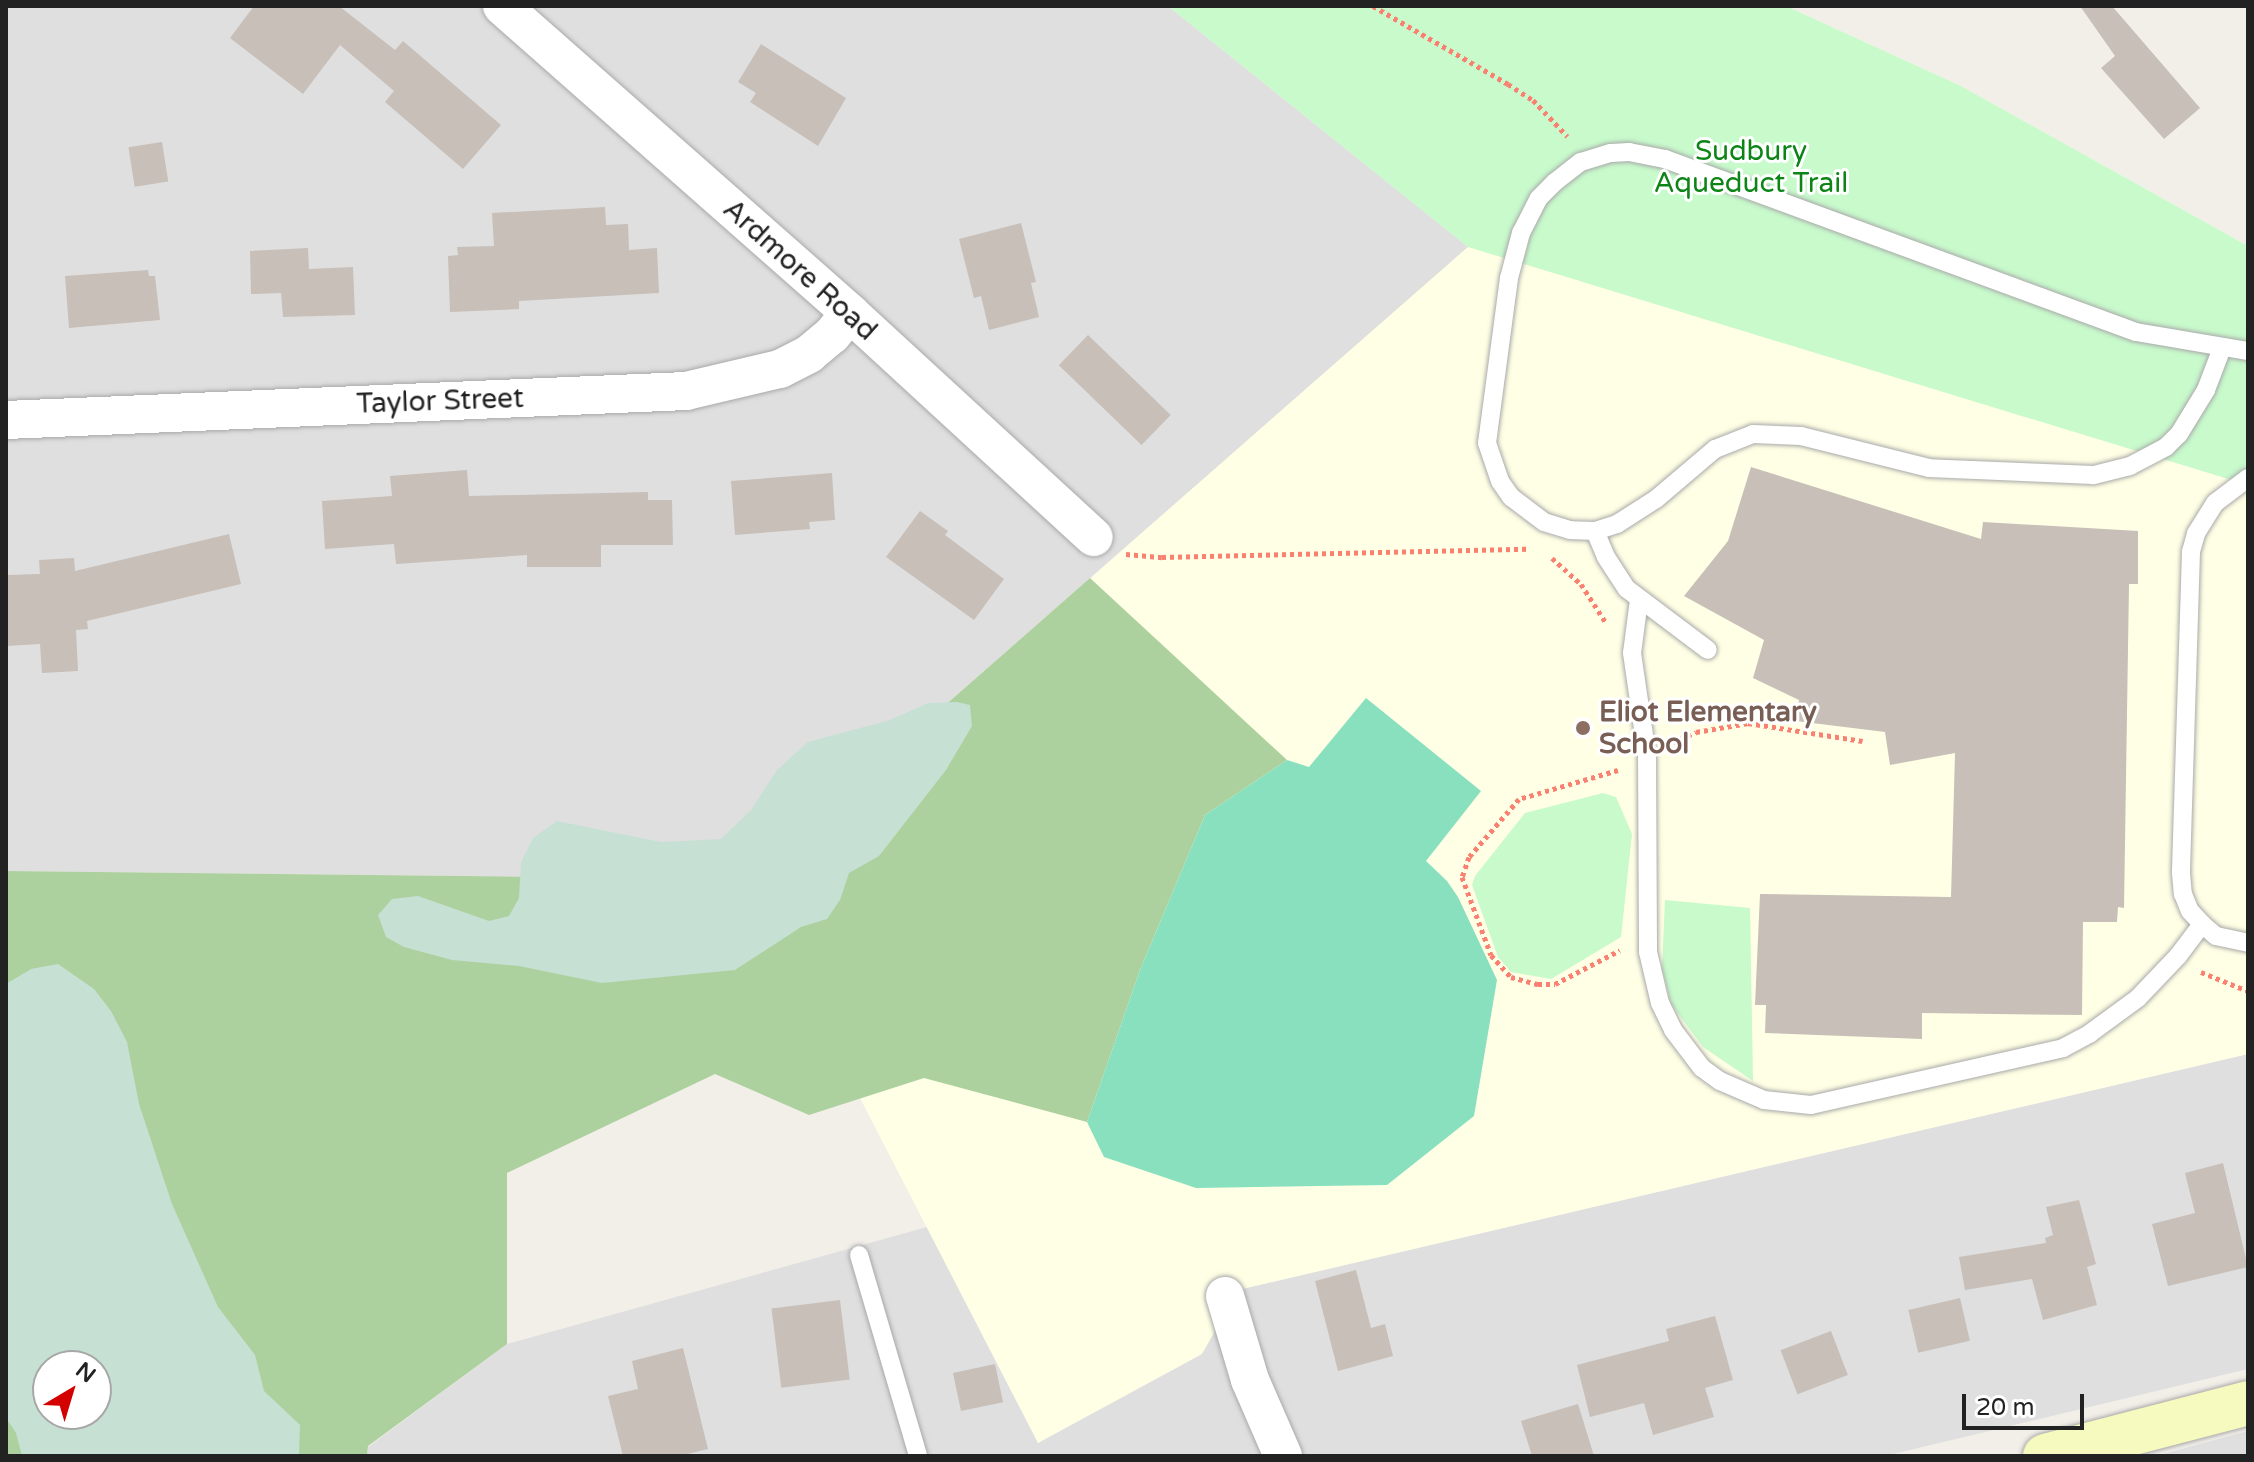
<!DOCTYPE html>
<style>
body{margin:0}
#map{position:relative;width:2254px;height:1462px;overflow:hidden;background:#f2efe9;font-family:"Varela Round",sans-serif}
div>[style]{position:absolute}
.residential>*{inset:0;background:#e0dfdf}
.education>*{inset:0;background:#ffffe5}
.forest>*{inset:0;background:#add19e}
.wetland>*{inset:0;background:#c6e0d4}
.park>*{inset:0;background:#c8facc}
.pitch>*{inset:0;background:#88e0be}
.building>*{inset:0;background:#c7bfb8;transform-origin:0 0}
.path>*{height:5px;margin-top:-2.5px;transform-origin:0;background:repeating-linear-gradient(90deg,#fa8072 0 4px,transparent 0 8px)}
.roads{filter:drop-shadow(0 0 2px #a9a9a9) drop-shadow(0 0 2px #a9a9a9)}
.service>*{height:18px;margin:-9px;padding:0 9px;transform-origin:9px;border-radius:9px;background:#fff}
.minor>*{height:38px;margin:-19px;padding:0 19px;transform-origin:19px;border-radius:19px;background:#fff}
.secondary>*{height:44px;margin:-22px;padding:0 22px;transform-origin:22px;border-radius:22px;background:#f7fabf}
.dots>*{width:22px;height:22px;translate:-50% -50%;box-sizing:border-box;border:4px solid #fff;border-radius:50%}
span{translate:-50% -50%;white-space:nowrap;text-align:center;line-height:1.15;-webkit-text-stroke:6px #fff;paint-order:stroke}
.park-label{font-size:28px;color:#0c8416}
.street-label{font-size:28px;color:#222}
.education-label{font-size:28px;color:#785e54;font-weight:700}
.left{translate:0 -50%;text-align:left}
.frame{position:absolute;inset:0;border:8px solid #222;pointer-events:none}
.north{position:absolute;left:32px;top:1350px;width:80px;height:80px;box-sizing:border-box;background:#fff;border:2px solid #a7a7a7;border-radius:50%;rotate:38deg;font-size:22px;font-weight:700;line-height:32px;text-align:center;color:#222}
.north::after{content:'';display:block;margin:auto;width:28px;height:36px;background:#d40000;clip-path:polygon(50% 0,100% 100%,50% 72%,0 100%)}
.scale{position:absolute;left:1962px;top:1394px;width:122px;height:36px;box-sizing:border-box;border:4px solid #222;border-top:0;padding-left:10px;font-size:24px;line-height:28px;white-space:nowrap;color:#222;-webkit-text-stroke:6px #fff;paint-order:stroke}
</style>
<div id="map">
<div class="residential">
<div style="clip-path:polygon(6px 6px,1168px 6px,1468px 247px,747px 879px,6px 871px)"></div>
<div style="clip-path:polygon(2248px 1054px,2248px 1369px,1885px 1456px,367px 1456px,368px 1447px,507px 1344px,927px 1227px,1039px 1443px,1238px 1290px)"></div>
<div style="clip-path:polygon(2248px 1431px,2248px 1456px,2156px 1456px)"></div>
</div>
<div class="education">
<div style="clip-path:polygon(1603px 6px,1786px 6px,1961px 86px,2248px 246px,2248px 1054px,1238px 1290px,1202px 1354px,1038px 1443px,747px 879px,1468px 247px)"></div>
</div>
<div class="forest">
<div style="clip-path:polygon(evenodd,1090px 578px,1287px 760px,1205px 815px,1140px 970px,1087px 1122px,924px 1078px,809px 1115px,715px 1074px,507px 1173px,507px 1344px,368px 1446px,367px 1456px,6px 1456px,6px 871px,747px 879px,1090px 578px,48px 1366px,96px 1366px,96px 1414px,48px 1414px,48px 1366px)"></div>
</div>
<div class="wetland">
<div style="clip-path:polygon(957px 702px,970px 705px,972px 726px,946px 770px,879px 856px,849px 873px,840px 900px,827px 919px,801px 927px,735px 970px,602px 983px,519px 966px,452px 960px,404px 947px,386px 937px,378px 915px,392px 899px,418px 896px,489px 921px,509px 916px,519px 898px,521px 862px,533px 838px,557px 821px,661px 842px,721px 839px,751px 810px,777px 770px,808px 742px,890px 720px,928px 703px)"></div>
<div style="clip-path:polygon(evenodd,58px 964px,94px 989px,111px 1011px,127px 1042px,139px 1104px,172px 1204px,218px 1307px,255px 1355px,264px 1391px,300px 1425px,299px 1456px,22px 1456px,16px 1433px,6px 1418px,6px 984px,31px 969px,58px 964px,48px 1366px,96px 1366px,96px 1414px,48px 1414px,48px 1366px)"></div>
</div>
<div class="park">
<div style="clip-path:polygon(1168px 6px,1786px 6px,1961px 86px,2248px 246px,2248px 485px,1468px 247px)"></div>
<div style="clip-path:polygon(1603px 793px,1616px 797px,1632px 834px,1621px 937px,1551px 979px,1511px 972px,1498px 957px,1472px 885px,1475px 876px,1525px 813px)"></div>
<div style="clip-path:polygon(1665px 900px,1750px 908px,1753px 1081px,1703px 1047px,1671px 1004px,1662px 969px)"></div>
</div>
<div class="pitch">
<div style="clip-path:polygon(1366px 698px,1481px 791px,1426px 861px,1447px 881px,1458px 897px,1497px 980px,1474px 1116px,1387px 1185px,1196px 1188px,1104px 1157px,1087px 1122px,1140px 970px,1205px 815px,1287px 760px,1309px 767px)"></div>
</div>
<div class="building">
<div style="clip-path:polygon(254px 6px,339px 6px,395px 50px,403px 41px,501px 125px,463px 169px,385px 102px,394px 91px,340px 45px,303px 94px,230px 38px)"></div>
<div style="clip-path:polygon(2080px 6px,2112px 6px,2200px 108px,2164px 139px,2101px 68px,2115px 56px)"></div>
<div style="clip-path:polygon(761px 44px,846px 98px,818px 146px,750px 102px,756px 93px,738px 82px)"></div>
<div style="left:162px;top:142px;width:40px;height:34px;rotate:81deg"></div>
<div style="clip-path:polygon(605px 207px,606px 225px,628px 224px,629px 250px,657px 248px,659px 293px,519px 301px,519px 309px,450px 312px,448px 256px,458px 255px,457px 247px,494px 246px,492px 213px)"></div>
<div style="clip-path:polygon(1021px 223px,1036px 282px,1031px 283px,1039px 317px,989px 330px,981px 296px,974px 298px,959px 239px)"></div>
<div style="clip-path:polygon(308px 248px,309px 269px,353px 267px,355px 315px,283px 317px,281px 293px,251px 294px,250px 251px)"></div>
<div style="clip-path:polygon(148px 270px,149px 276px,155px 276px,160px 320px,69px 328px,65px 276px)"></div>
<div style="left:1088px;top:335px;width:115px;height:42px;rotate:44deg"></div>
<div style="clip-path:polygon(1751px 467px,1981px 539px,1983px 522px,2138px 531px,2138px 584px,2129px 584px,2124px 908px,2118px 907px,2117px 922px,2083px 922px,2082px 1015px,1922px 1013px,1922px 1039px,1765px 1033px,1766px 1005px,1755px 1005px,1760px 894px,1951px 897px,1955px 753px,1890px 765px,1885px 732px,1796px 721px,1799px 700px,1753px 678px,1764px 640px,1684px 596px,1728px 541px)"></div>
<div style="clip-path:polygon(467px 470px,469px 496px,648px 492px,648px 500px,672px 500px,673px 545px,601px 545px,601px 567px,527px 567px,527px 555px,396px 564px,394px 544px,325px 549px,322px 501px,392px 496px,390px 476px)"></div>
<div style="clip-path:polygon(832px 473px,835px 520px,809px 522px,810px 529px,735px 535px,731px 481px)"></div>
<div style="clip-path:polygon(920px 511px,948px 531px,945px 535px,1004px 579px,974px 620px,886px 557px)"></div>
<div style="clip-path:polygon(229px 534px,241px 584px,87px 621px,88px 629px,76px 630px,78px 671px,42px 673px,40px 644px,6px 646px,6px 575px,40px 574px,39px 560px,74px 558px,75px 571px)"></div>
<div style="clip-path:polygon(2223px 1163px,2248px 1267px,2168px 1286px,2152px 1224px,2195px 1213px,2185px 1173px)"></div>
<div style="clip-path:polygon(2079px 1200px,2096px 1264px,2087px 1267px,2097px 1305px,2043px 1320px,2032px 1279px,1965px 1290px,1959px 1257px,2046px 1243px,2045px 1238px,2053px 1235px,2046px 1207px)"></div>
<div style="clip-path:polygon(1356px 1270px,1371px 1328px,1385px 1324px,1393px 1356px,1338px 1371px,1315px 1281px)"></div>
<div style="left:1960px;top:1298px;width:44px;height:53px;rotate:77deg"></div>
<div style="left:840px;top:1300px;width:80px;height:69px;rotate:83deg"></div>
<div style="clip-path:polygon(1715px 1316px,1733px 1380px,1705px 1388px,1714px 1417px,1653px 1435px,1644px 1403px,1590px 1417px,1577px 1365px,1669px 1341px,1666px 1329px)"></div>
<div style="left:1831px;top:1331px;width:47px;height:54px;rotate:69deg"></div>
<div style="clip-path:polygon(683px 1348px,708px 1449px,679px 1456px,623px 1456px,608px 1396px,638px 1389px,632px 1361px)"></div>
<div style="left:995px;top:1364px;width:39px;height:43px;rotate:78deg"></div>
<div style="clip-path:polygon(1578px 1404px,1594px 1456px,1532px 1456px,1521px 1421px)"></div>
</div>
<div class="path">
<div style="left:1373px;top:6px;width:156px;rotate:30deg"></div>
<div style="left:1508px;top:84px;width:30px;rotate:33deg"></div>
<div style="left:1533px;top:100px;width:50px;rotate:46.6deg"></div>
<div style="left:1126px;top:554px;width:36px;rotate:5deg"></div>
<div style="left:1162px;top:557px;width:366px;rotate:-1.3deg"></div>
<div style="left:1552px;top:558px;width:39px;rotate:42deg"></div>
<div style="left:1581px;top:584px;width:46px;rotate:57.3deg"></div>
<div style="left:1673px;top:742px;width:25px;rotate:-23deg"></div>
<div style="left:1696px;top:732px;width:53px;rotate:-9.8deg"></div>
<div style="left:1748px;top:723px;width:116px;rotate:8.9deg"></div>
<div style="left:1618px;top:770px;width:103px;rotate:163.7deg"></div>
<div style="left:1519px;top:799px;width:77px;rotate:130.8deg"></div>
<div style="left:1469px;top:857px;width:21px;rotate:109deg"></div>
<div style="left:1462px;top:877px;width:83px;rotate:69.6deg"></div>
<div style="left:1491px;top:955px;width:30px;rotate:48deg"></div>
<div style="left:1511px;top:977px;width:28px;rotate:15deg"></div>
<div style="left:1538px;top:984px;width:17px"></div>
<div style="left:1555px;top:984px;width:73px;rotate:-27.6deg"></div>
<div style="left:2201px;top:972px;width:51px;rotate:22deg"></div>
</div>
<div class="roads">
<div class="service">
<div style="left:2222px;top:348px;width:45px;rotate:110.9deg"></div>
<div style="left:2206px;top:390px;width:52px;rotate:121.5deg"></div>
<div style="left:2179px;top:434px;width:18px;rotate:135deg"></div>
<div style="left:2166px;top:447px;width:41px;rotate:152.2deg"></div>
<div style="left:2130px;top:466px;width:38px;rotate:166deg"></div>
<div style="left:2093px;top:475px;width:164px;rotate:-177.6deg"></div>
<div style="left:1929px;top:468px;width:132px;rotate:-166deg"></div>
<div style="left:1801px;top:436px;width:48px;rotate:-177.6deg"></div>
<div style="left:1753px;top:434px;width:41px;rotate:158.5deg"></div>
<div style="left:1715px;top:449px;width:77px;rotate:139.7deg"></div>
<div style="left:1656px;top:499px;width:46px;rotate:147.3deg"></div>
<div style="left:1617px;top:524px;width:23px;rotate:162deg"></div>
<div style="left:1595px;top:531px;width:25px;rotate:-178deg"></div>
<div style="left:1570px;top:530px;width:27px;rotate:-163deg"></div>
<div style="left:1544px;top:522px;width:41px;rotate:-142.9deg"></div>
<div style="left:1511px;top:497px;width:19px;rotate:-125deg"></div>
<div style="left:1500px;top:481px;width:40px;rotate:-108.9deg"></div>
<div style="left:1487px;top:443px;width:166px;rotate:-82.4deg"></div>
<div style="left:1509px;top:278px;width:47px;rotate:-75.1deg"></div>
<div style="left:1521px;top:233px;width:39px;rotate:-63deg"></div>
<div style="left:1539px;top:198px;width:23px;rotate:-45deg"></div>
<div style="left:1555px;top:182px;width:33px;rotate:-38deg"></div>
<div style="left:1581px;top:162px;width:31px;rotate:-17deg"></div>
<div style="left:1611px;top:153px;width:18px;rotate:-3deg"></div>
<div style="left:1629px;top:152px;width:37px;rotate:11deg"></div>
<div style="left:1665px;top:159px;width:502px;rotate:20.17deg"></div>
<div style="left:2136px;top:332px;width:114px;rotate:9.6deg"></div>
<div style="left:2248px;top:478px;width:41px;rotate:142.9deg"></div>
<div style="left:2215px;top:503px;width:36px;rotate:122deg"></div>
<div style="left:2196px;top:534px;width:19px;rotate:106deg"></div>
<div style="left:2191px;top:552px;width:321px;rotate:91.8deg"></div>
<div style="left:2181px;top:873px;width:21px;rotate:85deg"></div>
<div style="left:2183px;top:894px;width:18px;rotate:68deg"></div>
<div style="left:2190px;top:911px;width:18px;rotate:47deg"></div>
<div style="left:2202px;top:924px;width:18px;rotate:41deg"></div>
<div style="left:2216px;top:936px;width:33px;rotate:12deg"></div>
<div style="left:1595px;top:531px;width:28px;rotate:67deg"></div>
<div style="left:1606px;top:557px;width:38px;rotate:57deg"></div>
<div style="left:1627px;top:589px;width:101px;rotate:37deg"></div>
<div style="left:1639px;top:600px;width:53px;rotate:97.5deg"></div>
<div style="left:1632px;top:653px;width:104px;rotate:81.7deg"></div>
<div style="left:1647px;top:756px;width:196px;rotate:89.7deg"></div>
<div style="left:1648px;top:952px;width:52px;rotate:76.8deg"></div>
<div style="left:1660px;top:1003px;width:30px;rotate:64deg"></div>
<div style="left:1673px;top:1030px;width:48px;rotate:52.7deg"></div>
<div style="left:1702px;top:1068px;width:22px;rotate:36deg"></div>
<div style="left:1720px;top:1081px;width:48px;rotate:23.4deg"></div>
<div style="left:1764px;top:1100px;width:47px;rotate:6.1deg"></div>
<div style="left:1811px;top:1105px;width:258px;rotate:-12.7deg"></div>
<div style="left:2063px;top:1048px;width:30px;rotate:-28deg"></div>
<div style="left:2089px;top:1034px;width:61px;rotate:-36.3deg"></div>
<div style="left:2138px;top:998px;width:58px;rotate:-46.4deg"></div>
<div style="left:2178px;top:956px;width:40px;rotate:-53deg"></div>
<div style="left:859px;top:1255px;width:209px;rotate:73.6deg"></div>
</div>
<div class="minor">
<div style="left:502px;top:6px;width:464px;rotate:41.4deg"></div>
<div style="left:850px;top:313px;width:331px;rotate:42.6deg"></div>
<div style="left:6px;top:420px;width:681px;rotate:-2.44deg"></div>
<div style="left:686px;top:391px;width:97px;rotate:-13.2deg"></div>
<div style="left:780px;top:369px;width:33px;rotate:-27deg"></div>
<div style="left:809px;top:354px;width:30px;rotate:-40deg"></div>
<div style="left:832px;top:335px;width:28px;rotate:-51deg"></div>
<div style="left:1225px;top:1296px;width:88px;rotate:73.4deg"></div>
<div style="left:1250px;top:1380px;width:83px;rotate:66.5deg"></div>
</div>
<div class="secondary">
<div style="left:2045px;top:1456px;width:210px;rotate:-14.6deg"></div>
</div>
</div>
<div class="dots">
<div style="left:1583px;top:728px;background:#8d6e63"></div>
</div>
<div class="park-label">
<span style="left:1751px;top:167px">Sudbury<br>Aqueduct Trail</span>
</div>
<div class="street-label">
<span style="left:800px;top:270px;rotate:42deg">Ardmore Road</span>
<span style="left:440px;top:401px;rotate:-2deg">Taylor Street</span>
</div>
<div class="education-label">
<span class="left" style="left:1599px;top:728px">Eliot Elementary<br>School</span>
</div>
<div class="frame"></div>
<div class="north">N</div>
<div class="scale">20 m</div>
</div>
